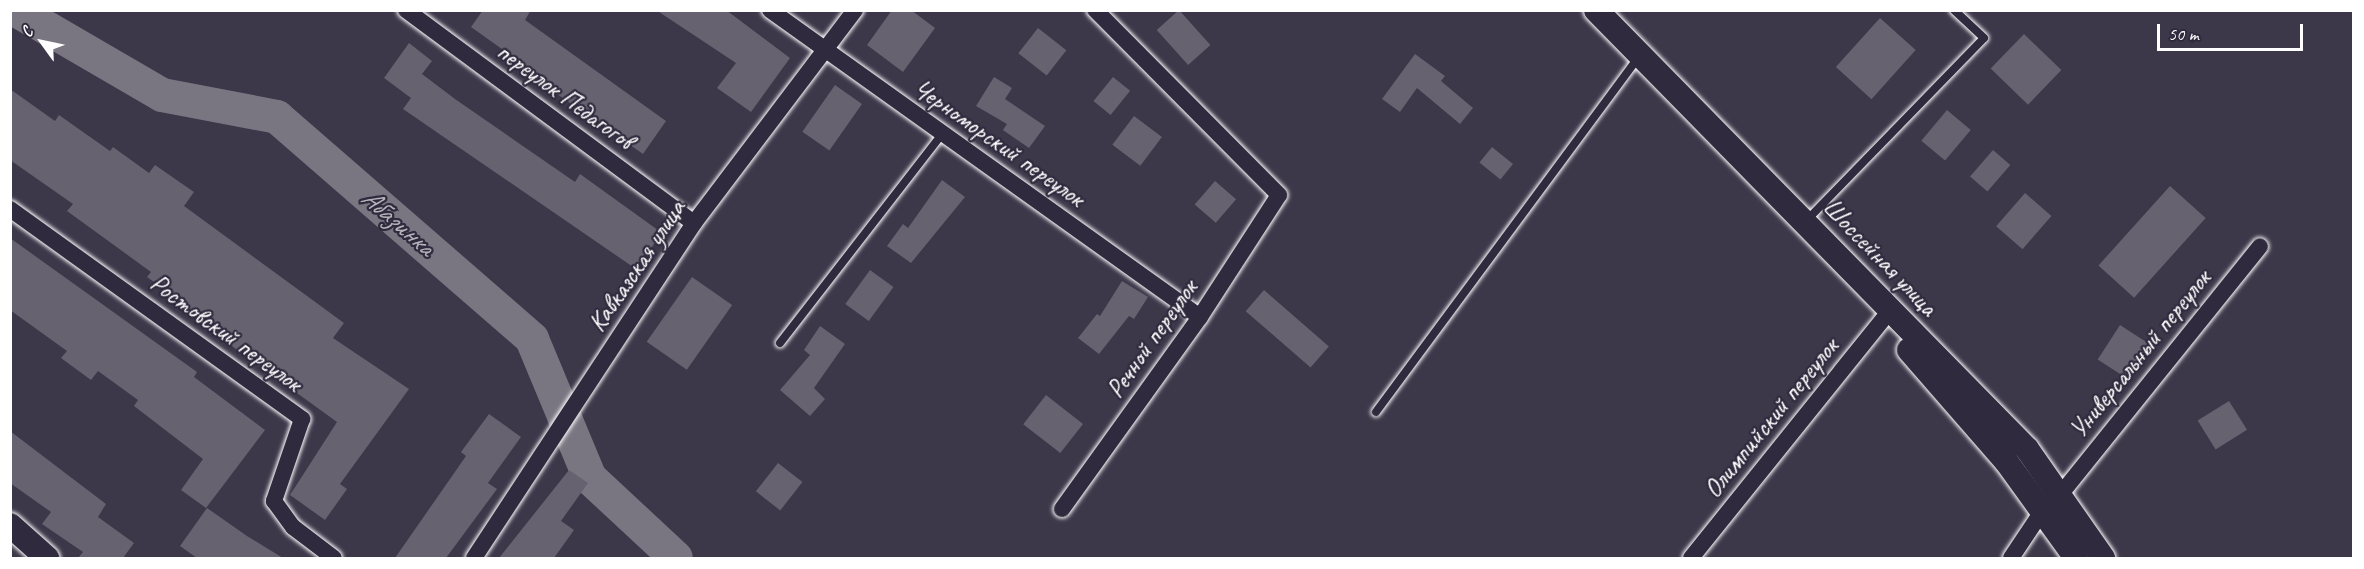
<!DOCTYPE html>
<meta charset="utf-8">
<style>
body{margin:0}
#map{position:relative;width:2364px;height:569px;overflow:hidden;background:#3c3749;font-family:Caveat,sans-serif}
div>[style]{position:absolute}
.river>*{height:34px;margin:-17px;padding:0 17px;transform-origin:17px;border-radius:17px;background:#797682}
.building>*{inset:0;background:#666270;transform-origin:0 0}
.roads{filter:drop-shadow(0 0 2px #fff) drop-shadow(0 0 2px #fff)}
.service>*{height:8px;margin:-4px;padding:0 4px;transform-origin:4px;border-radius:4px;background:#2f2a3d}
.minor>*{height:16px;margin:-8px;padding:0 8px;transform-origin:8px;border-radius:8px;background:#2f2a3d}
.secondary>*{height:24px;margin:-12px;padding:0 12px;transform-origin:12px;border-radius:12px;background:#2f2a3d}
span{translate:-50% -50%;white-space:nowrap;text-align:center;line-height:1.15;-webkit-text-stroke:4.5px #2f2a3d;paint-order:stroke}
.street-label{font-size:26px;color:#fff}
.water-label{font-size:27px;color:#b5b4ba;font-style:italic}
.frame{position:absolute;inset:0;border:12px solid #fff;pointer-events:none}
.north{position:absolute;left:12px;top:12px;width:60px;height:60px;-webkit-text-stroke:4px #2f2a3d;paint-order:stroke;rotate:303deg;font-size:16px;font-weight:700;line-height:24px;text-align:center;color:#fff}
.north::after{content:'';display:block;margin:auto;width:21px;height:27px;background:#fff;clip-path:polygon(50% 0,100% 100%,50% 72%,0 100%)}
.scale{position:absolute;left:2157px;top:24px;width:146px;height:27px;box-sizing:border-box;border:3px solid #fff;border-top:0;padding-left:8px;font-size:18px;line-height:21px;white-space:nowrap;color:#fff;-webkit-text-stroke:4px #2f2a3d;paint-order:stroke}
</style>
<div id="map">
<div class="river">
<div style="left:16px;top:10px;width:169px;rotate:30.2deg"></div>
<div style="left:162px;top:95px;width:117px;rotate:10.8deg"></div>
<div style="left:277px;top:117px;width:338px;rotate:41deg"></div>
<div style="left:532px;top:339px;width:151px;rotate:67.4deg"></div>
<div style="left:590px;top:478px;width:117px;rotate:42.9deg"></div>
</div>
<div class="building">
<div style="clip-path:polygon(483px 10px,531px 10px,525px 20px,666px 121px,643px 154px,517px 66px,520px 62px,471px 27px)"></div>
<div style="clip-path:polygon(656px 10px,726px 10px,790px 58px,751px 112px,717px 88px,736px 63px)"></div>
<div style="clip-path:polygon(892px 10px,911px 10px,935px 28px,903px 72px,867px 45px)"></div>
<div style="left:1179px;top:10px;width:47px;height:30px;rotate:48deg"></div>
<div style="left:1880px;top:18px;width:48px;height:66px;rotate:42deg"></div>
<div style="left:1038px;top:28px;width:36px;height:32px;rotate:38deg"></div>
<div style="left:2024px;top:34px;width:52px;height:48px;rotate:44deg"></div>
<div style="clip-path:polygon(409px 43px,432px 61px,422px 74px,455px 99px,575px 182px,580px 174px,662px 233px,636px 269px,403px 109px,411px 98px,384px 78px)"></div>
<div style="clip-path:polygon(1415px 54px,1445px 76px,1441px 81px,1473px 108px,1460px 124px,1417px 88px,1400px 112px,1382px 99px)"></div>
<div style="clip-path:polygon(994px 77px,1012px 88px,1005px 99px,1045px 126px,1029px 148px,1003px 130px,1007px 124px,976px 106px)"></div>
<div style="left:1113px;top:77px;width:22px;height:31px;rotate:39deg"></div>
<div style="left:835px;top:85px;width:33px;height:57px;rotate:35deg"></div>
<div style="clip-path:polygon(10px 89px,55px 121px,59px 115px,110px 151px,113px 147px,149px 173px,155px 165px,194px 192px,184px 206px,344px 323px,333px 338px,409px 389px,340px 484px,347px 489px,325px 520px,290px 495px,337px 422px,185px 312px,189px 307px,147px 277px,151px 272px,67px 211px,73px 204px,10px 160px)"></div>
<div style="left:1947px;top:110px;width:31px;height:40px;rotate:40deg"></div>
<div style="left:1134px;top:116px;width:35px;height:36px;rotate:37deg"></div>
<div style="left:1492px;top:147px;width:27px;height:20px;rotate:39deg"></div>
<div style="left:1993px;top:150px;width:23px;height:35px;rotate:41deg"></div>
<div style="clip-path:polygon(942px 180px,965px 197px,911px 263px,887px 246px,903px 224px,908px 228px)"></div>
<div style="left:1215px;top:181px;width:28px;height:31px;rotate:41deg"></div>
<div style="left:2170px;top:186px;width:48px;height:107px;rotate:42deg"></div>
<div style="left:2025px;top:193px;width:35px;height:44px;rotate:41deg"></div>
<div style="clip-path:polygon(10px 238px,197px 372px,194px 377px,265px 430px,206px 508px,181px 490px,203px 459px,134px 406px,138px 400px,98px 371px,91px 380px,61px 358px,67px 351px,10px 310px)"></div>
<div style="left:870px;top:270px;width:29px;height:42px;rotate:36deg"></div>
<div style="left:692px;top:277px;width:49px;height:79px;rotate:35deg"></div>
<div style="clip-path:polygon(1122px 281px,1148px 297px,1134px 319px,1129px 316px,1099px 354px,1078px 338px,1097px 314px,1100px 316px)"></div>
<div style="left:1264px;top:290px;width:86px;height:28px;rotate:41deg"></div>
<div style="left:2120px;top:325px;width:35px;height:41px;rotate:33deg"></div>
<div style="clip-path:polygon(820px 326px,845px 344px,814px 388px,825px 399px,810px 416px,780px 390px,810px 355px,804px 350px)"></div>
<div style="left:1046px;top:395px;width:47px;height:37px;rotate:38deg"></div>
<div style="left:2229px;top:401px;width:34px;height:37px;rotate:58deg"></div>
<div style="clip-path:polygon(489px 414px,521px 437px,488px 483px,497px 489px,446px 558px,395px 558px,466px 456px,461px 452px)"></div>
<div style="clip-path:polygon(10px 431px,106px 504px,98px 517px,134px 543px,123px 558px,78px 558px,83px 552px,42px 524px,51px 512px,10px 483px)"></div>
<div style="left:778px;top:463px;width:31px;height:36px;rotate:38deg"></div>
<div style="clip-path:polygon(569px 470px,588px 483px,561px 521px,574px 530px,554px 558px,499px 558px)"></div>
<div style="clip-path:polygon(207px 508px,247px 536px,283px 558px,197px 558px,180px 546px)"></div>
</div>
<div class="roads">
<div class="service">
<div style="left:1806px;top:221px;width:255px;rotate:-45.8deg"></div>
<div style="left:1984px;top:38px;width:41px;rotate:-137deg"></div>
<div style="left:780px;top:343px;width:264px;rotate:-52.2deg"></div>
<div style="left:1376px;top:412px;width:434px;rotate:-53.5deg"></div>
</div>
<div class="minor">
<div style="left:406px;top:10px;width:358px;rotate:36.5deg"></div>
<div style="left:770px;top:10px;width:528px;rotate:35.53deg"></div>
<div style="left:10px;top:209px;width:360px;rotate:35.7deg"></div>
<div style="left:302px;top:419px;width:87px;rotate:108.9deg"></div>
<div style="left:274px;top:501px;width:32px;rotate:54deg"></div>
<div style="left:293px;top:527px;width:51px;rotate:37.1deg"></div>
<div style="left:2060px;top:495px;width:319px;rotate:-51.2deg"></div>
<div style="left:1062px;top:509px;width:236px;rotate:-54.3deg"></div>
<div style="left:1200px;top:317px;width:145px;rotate:-57.1deg"></div>
<div style="left:1279px;top:195px;width:261px;rotate:-134.8deg"></div>
<div style="left:474px;top:558px;width:401px;rotate:-56.7deg"></div>
<div style="left:694px;top:223px;width:267px;rotate:-52.9deg"></div>
<div style="left:1691px;top:558px;width:319px;rotate:-51.2deg"></div>
<div style="left:2011px;top:558px;width:58px;rotate:-56.3deg"></div>
</div>
<div class="secondary">
<div style="left:1596px;top:10px;width:615px;rotate:45.53deg"></div>
<div style="left:2027px;top:449px;width:133px;rotate:55.1deg"></div>
<div style="left:1909px;top:350px;width:147px;rotate:48.9deg"></div>
<div style="left:2006px;top:461px;width:120px;rotate:54.2deg"></div>
<div style="left:10px;top:525px;width:50px;rotate:41.7deg"></div>
</div>
</div>
<div class="street-label">
<span style="left:565px;top:96px;rotate:36deg">переулок Педагогов</span>
<span style="left:999px;top:143px;rotate:35deg">Черноморский переулок</span>
<span style="left:1880px;top:257px;rotate:46deg">Шоссейная улица</span>
<span style="left:637px;top:266px;rotate:-56deg">Кавказская улица</span>
<span style="left:226px;top:333px;rotate:36deg">Ростовский переулок</span>
<span style="left:1152px;top:339px;rotate:-55deg">Речной переулок</span>
<span style="left:2140px;top:354px;rotate:-51deg">Универсальный переулок</span>
<span style="left:1771px;top:418px;rotate:-51deg">Олимпийский переулок</span>
</div>
<div class="water-label">
<span style="left:398px;top:222px;rotate:41deg">Абазинка</span>
</div>
<div class="frame"></div>
<div class="north">С</div>
<div class="scale">50 m</div>
</div>
